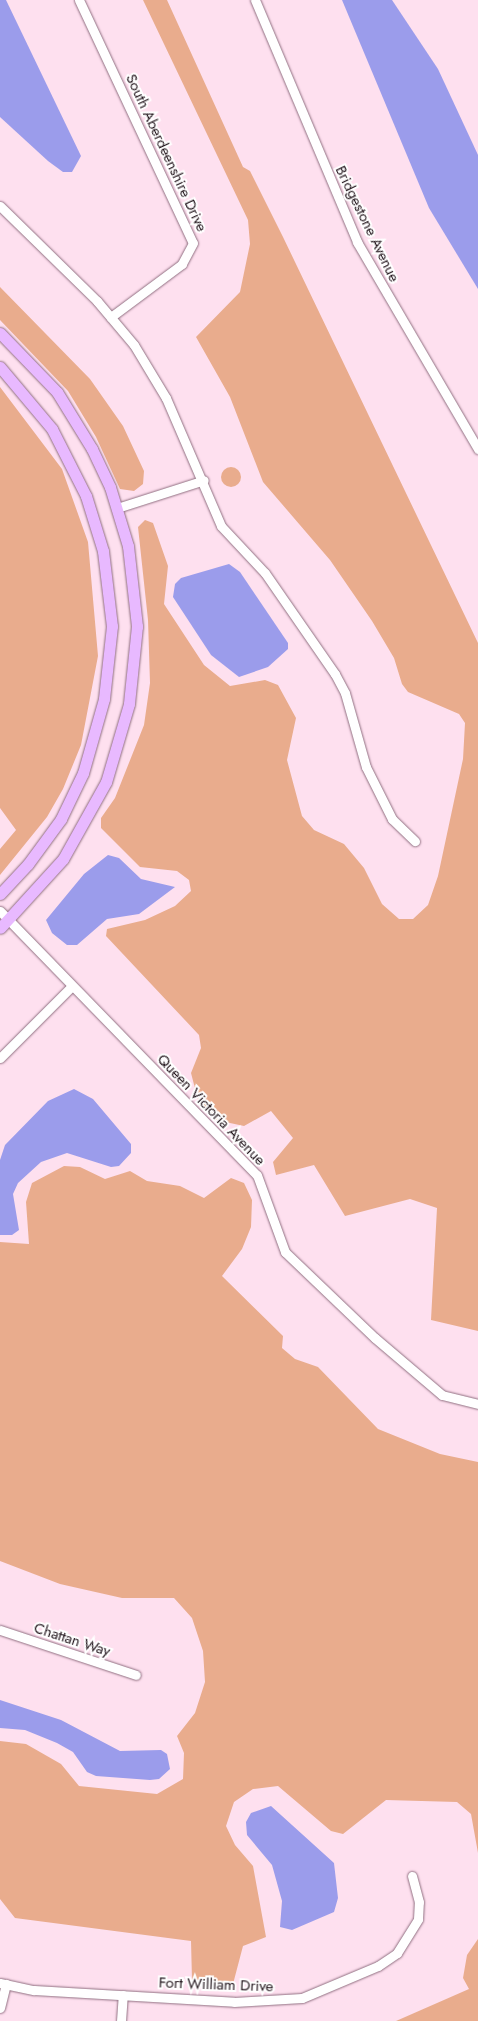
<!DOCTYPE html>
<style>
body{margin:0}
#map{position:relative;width:478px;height:2021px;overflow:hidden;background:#fee0ef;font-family:Jost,sans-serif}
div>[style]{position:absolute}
.green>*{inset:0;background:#e9ac8d}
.round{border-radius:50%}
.water>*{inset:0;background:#9b9ceb}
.roads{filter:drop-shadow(0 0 1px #917082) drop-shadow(0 0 1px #917082)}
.minor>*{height:9px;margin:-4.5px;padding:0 4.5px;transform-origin:4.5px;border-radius:4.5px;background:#fff}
.major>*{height:11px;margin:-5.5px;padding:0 5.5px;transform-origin:5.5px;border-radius:5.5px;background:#e8b9ff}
span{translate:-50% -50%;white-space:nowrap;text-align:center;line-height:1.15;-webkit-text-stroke:4px #fff;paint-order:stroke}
.street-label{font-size:15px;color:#22151c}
</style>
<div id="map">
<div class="green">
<div style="clip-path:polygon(143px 0,167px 0,243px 167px,250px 171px,283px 237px,478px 643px,478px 1331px,431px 1320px,437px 1208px,410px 1199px,345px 1216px,314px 1165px,276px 1175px,273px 1162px,293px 1138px,271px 1111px,244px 1126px,216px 1120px,199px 1104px,191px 1073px,201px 1048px,199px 1035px,106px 936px,107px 929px,145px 920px,175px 906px,191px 891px,189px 880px,177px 871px,140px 867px,101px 828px,101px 818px,115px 798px,144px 725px,150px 683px,148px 620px,138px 527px,145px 520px,153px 523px,168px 566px,164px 604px,204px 665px,230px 686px,265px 680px,278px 685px,296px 718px,287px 760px,302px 816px,314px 830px,344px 844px,364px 868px,382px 904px,399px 919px,413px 919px,428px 905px,438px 876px,463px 759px,465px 723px,459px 714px,408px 692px,402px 684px,394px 658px,372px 621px,330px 560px,263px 482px,230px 397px,196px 337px,240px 292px,250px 244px,248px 220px)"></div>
<div style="clip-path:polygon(0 287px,90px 379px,123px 426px,144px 471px,143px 484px,134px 491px,120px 489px,96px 437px,68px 391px,0 320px)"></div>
<div style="clip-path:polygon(0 387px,62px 469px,88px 542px,98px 656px,81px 745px,63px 789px,47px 817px,0 875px,0 849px,16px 830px,0 808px)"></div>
<div class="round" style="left:221px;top:467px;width:20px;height:20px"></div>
<div style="clip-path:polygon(64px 1166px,80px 1167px,105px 1179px,130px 1171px,147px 1181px,180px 1186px,204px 1198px,231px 1178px,244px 1183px,252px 1200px,251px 1227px,242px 1249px,222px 1276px,283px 1336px,282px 1348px,295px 1359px,318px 1367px,378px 1429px,440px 1454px,478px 1462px,478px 1853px,471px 1814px,457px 1802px,386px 1800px,343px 1834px,331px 1831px,278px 1786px,253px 1789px,234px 1802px,226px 1826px,235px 1845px,253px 1866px,266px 1937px,243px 1946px,233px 1984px,192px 1980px,191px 1941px,15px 1918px,0 1899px,0 1741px,26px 1744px,61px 1764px,79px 1786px,157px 1794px,183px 1779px,184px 1753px,177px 1736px,195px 1713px,205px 1682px,203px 1651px,192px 1618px,174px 1598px,122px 1598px,60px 1584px,0 1561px,0 1242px,29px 1244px,26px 1202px,32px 1183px)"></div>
<div style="clip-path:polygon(478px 1939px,478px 2021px,396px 2021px,469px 1989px,463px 1978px,467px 1955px)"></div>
</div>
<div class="water">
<div style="clip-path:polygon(0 0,6px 0,81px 156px,72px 172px,63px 172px,48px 161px,0 117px)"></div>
<div style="clip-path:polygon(342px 0,392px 0,438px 69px,478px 155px,478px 289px,429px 208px)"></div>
<div style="clip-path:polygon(229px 564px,240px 572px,288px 643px,288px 649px,268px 667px,239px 677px,211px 655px,173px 597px,175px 584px,181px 578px)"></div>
<div style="clip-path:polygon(108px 855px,119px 858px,141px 879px,175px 887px,139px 914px,107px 919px,77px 945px,67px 945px,52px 933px,46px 920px,84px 874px)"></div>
<div style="clip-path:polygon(74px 1089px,93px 1099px,131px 1144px,131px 1153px,119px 1166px,111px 1167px,67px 1153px,41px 1162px,18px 1183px,13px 1194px,19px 1230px,12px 1235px,0 1235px,0 1160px,5px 1145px,48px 1101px)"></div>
<div style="clip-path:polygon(0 1700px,61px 1720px,120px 1751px,161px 1750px,167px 1754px,170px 1769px,159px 1779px,150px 1780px,96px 1776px,87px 1772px,73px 1752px,57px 1743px,25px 1730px,0 1728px)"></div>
<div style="clip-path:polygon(271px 1806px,334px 1863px,338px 1898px,334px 1912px,292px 1930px,280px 1927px,282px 1901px,272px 1865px,247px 1835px,246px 1822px,251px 1813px)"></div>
</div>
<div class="roads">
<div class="minor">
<div style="left:79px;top:0;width:268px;rotate:64.9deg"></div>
<div style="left:193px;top:243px;width:24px;rotate:118deg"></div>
<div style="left:182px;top:264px;width:89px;rotate:143.3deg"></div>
<div style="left:255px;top:0;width:263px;rotate:67.1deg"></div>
<div style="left:357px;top:242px;width:240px;rotate:59.7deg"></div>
<div style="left:0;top:206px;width:136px;rotate:44.4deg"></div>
<div style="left:97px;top:301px;width:57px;rotate:49.9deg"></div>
<div style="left:134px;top:345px;width:62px;rotate:58.9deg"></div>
<div style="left:166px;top:398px;width:139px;rotate:66.7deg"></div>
<div style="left:221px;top:526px;width:64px;rotate:46.9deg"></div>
<div style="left:265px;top:573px;width:123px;rotate:55.3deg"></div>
<div style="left:335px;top:674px;width:21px;rotate:62deg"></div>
<div style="left:345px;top:693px;width:77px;rotate:74.2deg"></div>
<div style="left:366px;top:767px;width:58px;rotate:63.4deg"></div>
<div style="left:392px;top:819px;width:32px;rotate:44deg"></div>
<div style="left:117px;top:508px;width:91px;rotate:-17.8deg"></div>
<div style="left:0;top:911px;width:368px;rotate:45.8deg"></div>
<div style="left:257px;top:1175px;width:82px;rotate:70deg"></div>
<div style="left:285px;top:1252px;width:124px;rotate:43.7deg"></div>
<div style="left:375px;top:1338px;width:88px;rotate:40.4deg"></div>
<div style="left:442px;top:1395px;width:37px;rotate:14deg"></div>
<div style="left:0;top:1058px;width:100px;rotate:-45deg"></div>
<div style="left:0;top:1630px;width:143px;rotate:18.3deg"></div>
<div style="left:0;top:1983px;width:35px;rotate:12deg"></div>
<div style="left:34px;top:1990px;width:200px;rotate:3.4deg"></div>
<div style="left:234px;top:2002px;width:68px;rotate:-3.4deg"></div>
<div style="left:302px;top:1998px;width:82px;rotate:-22.8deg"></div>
<div style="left:378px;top:1966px;width:23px;rotate:-34deg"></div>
<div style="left:397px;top:1953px;width:40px;rotate:-58deg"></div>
<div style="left:418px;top:1919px;width:17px;rotate:-87deg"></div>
<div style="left:419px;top:1902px;width:27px;rotate:-105deg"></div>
<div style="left:0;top:2008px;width:25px;rotate:-76deg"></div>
<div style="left:121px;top:2021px;width:26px;rotate:-86deg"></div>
</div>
<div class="major">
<div style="left:0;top:333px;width:82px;rotate:46deg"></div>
<div style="left:57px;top:392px;width:67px;rotate:58.4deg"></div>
<div style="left:92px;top:449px;width:42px;rotate:64.7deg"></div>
<div style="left:110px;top:487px;width:62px;rotate:73deg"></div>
<div style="left:128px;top:546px;width:81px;rotate:83.6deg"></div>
<div style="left:137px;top:626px;width:78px;rotate:95.9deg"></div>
<div style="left:129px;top:704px;width:81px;rotate:106.4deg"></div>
<div style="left:106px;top:782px;width:88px;rotate:119.2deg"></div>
<div style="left:63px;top:859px;width:93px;rotate:132.4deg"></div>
<div style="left:0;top:367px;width:81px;rotate:50deg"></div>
<div style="left:52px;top:429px;width:75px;rotate:63.1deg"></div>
<div style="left:86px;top:496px;width:58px;rotate:72.8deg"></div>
<div style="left:103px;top:551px;width:76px;rotate:83.2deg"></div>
<div style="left:112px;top:626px;width:73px;rotate:96.3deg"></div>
<div style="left:104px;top:699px;width:77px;rotate:105.8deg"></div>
<div style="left:83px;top:773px;width:51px;rotate:115.6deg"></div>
<div style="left:61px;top:819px;width:56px;rotate:126.3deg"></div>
<div style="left:28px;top:864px;width:41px;rotate:133deg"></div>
</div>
</div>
<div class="street-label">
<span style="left:166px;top:153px;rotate:65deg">South Aberdeenshire Drive</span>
<span style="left:367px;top:224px;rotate:64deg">Bridgestone Avenue</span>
<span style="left:211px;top:1110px;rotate:46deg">Queen Victoria Avenue</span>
<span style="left:72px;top:1640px;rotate:18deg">Chattan Way</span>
<span style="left:216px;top:1985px;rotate:2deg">Fort William Drive</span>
</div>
</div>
